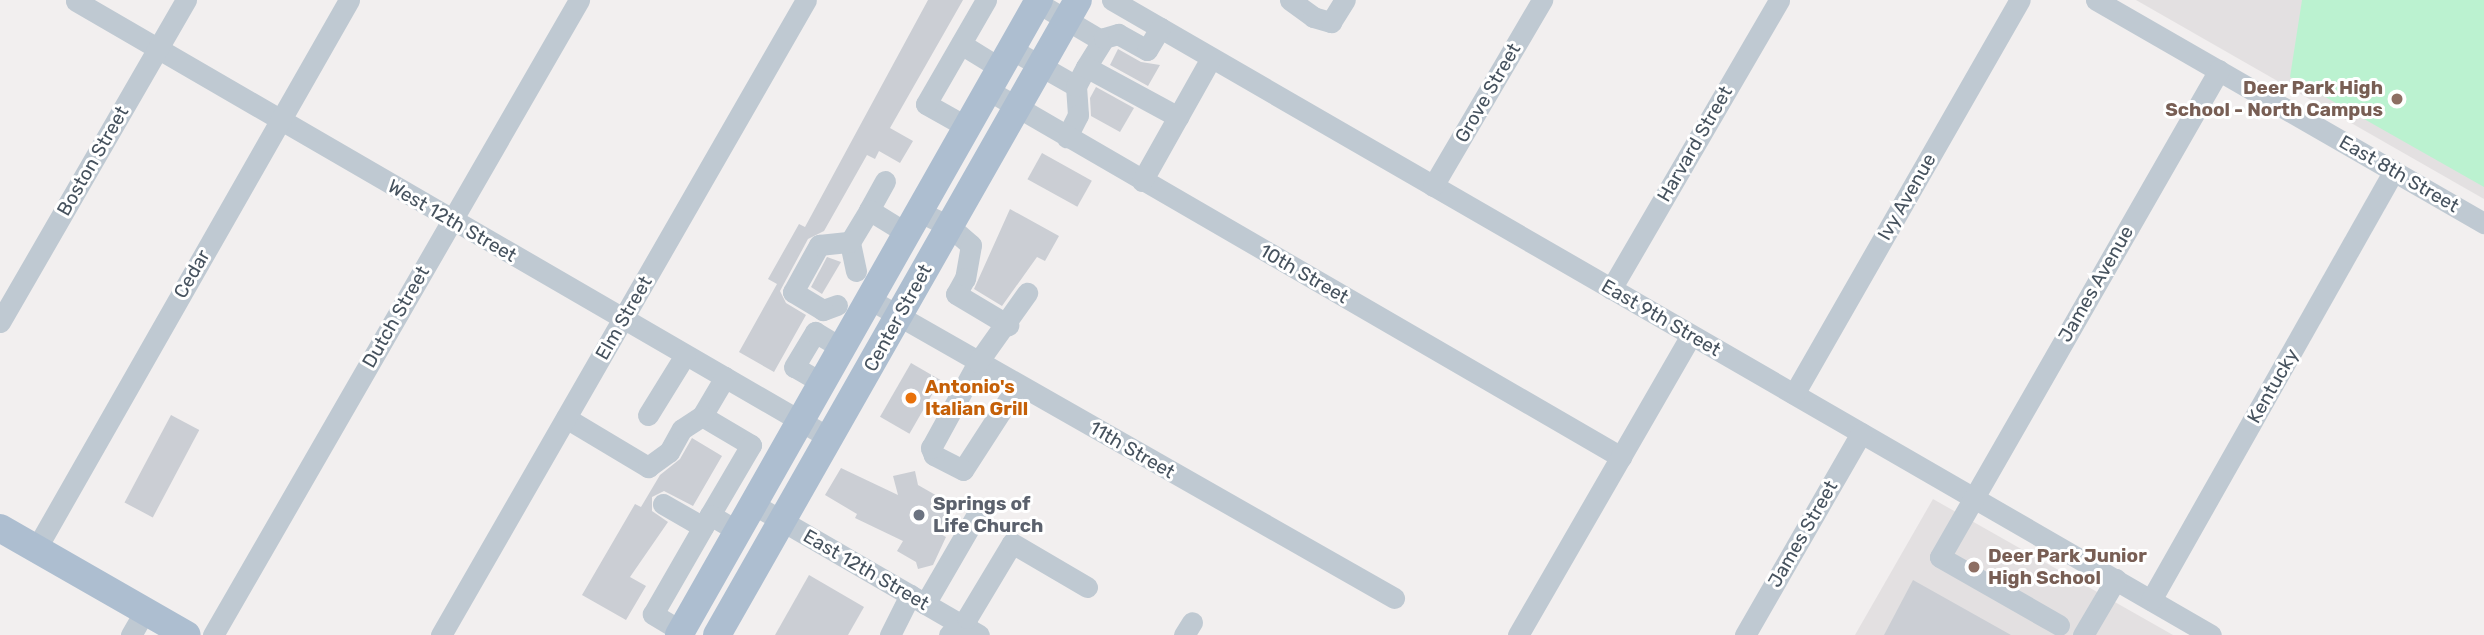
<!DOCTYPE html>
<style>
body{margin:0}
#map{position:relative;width:2484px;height:635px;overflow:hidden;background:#f2efef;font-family:Rubik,sans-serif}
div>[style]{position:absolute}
.education>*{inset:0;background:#e3e0e1}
.green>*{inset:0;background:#bbf2d0}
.building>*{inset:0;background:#cbced4;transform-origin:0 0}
.minor>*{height:21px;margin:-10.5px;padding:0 10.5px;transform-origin:10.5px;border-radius:10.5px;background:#bfc9d2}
.major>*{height:28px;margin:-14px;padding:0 14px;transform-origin:14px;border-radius:14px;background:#adbed0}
.dots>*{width:19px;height:19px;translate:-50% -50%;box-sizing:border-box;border:4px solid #fff;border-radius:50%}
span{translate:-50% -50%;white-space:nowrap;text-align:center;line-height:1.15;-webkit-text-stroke:6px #fff;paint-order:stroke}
.education-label{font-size:19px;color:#785e54;font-weight:700}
.right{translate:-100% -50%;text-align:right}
.left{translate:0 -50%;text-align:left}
.street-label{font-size:19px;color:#46525e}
.food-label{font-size:19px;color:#c56008;font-weight:700}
.worship-label{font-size:19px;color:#5b616d;font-weight:700}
</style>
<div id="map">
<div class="education">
<div style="clip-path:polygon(2136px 0,2484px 0,2484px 199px)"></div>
<div style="clip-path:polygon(1933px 499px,2173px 635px,1855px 635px)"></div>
</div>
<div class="green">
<div style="clip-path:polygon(2302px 0,2484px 0,2484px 187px,2290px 77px)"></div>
</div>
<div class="building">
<div style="clip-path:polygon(928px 0,963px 0,890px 128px,913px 141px,900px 163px,879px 151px,875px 159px,867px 155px,824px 231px,808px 239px,780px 291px,786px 303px,806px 315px,774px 372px,739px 352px,777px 284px,768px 279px,799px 224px,805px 227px)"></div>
<div style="clip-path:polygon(1118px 49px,1141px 62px,1160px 65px,1148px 86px,1110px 65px)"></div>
<div style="clip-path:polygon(1096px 87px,1134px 108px,1120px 132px,1091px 116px,1090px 98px)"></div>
<div style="left:1042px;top:153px;width:57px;height:30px;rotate:29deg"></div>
<div style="clip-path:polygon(1010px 209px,1059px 236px,1045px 261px,1037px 257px,1002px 306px,974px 289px)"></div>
<div style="clip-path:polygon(827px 257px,841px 262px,822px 294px,811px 287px)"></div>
<div style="left:911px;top:363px;width:34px;height:62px;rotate:30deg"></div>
<div style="left:171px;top:415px;width:32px;height:99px;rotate:28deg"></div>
<div style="clip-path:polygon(692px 438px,722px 456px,693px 506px,664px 491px,652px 497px,652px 511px,668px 522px,630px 577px,646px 586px,626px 620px,582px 595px,635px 504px,641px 507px,660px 475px,680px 459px)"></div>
<div style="clip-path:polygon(841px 468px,898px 495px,893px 476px,915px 471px,918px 485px,953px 505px,937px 532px,946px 537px,933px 565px,918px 569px,916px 562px,897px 551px,903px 541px,855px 518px,857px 514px,825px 495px)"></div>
<div style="clip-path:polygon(809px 575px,864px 607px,848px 635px,775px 635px)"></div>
<div style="clip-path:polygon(1913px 580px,2011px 635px,1884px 635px)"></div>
</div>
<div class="minor">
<div style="left:1033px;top:0;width:80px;rotate:30.7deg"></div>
<div style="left:1112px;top:0;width:1269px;rotate:30.02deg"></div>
<div style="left:1290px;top:0;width:29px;rotate:36deg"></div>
<div style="left:1313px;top:17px;width:19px;rotate:16deg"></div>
<div style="left:1331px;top:22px;width:26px;rotate:-58deg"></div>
<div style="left:2096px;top:0;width:448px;rotate:29.9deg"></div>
<div style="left:76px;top:1px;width:871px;rotate:30.1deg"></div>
<div style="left:961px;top:44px;width:46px;rotate:31.6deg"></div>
<div style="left:1011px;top:49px;width:75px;rotate:29.6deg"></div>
<div style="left:1076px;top:86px;width:29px;rotate:86deg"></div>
<div style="left:1078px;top:115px;width:25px;rotate:117deg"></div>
<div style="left:1086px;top:67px;width:34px;rotate:-58deg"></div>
<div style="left:1104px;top:38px;width:15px;rotate:-16deg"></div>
<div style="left:1118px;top:34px;width:33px;rotate:29deg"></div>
<div style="left:1147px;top:50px;width:26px;rotate:-59deg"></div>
<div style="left:1076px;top:86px;width:21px;rotate:-62deg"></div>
<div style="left:1086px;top:67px;width:105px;rotate:28.5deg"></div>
<div style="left:988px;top:90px;width:732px;rotate:30.1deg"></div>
<div style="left:967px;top:127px;width:47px;rotate:-150.7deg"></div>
<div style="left:926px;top:104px;width:120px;rotate:-60deg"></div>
<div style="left:1142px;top:181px;width:141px;rotate:-60.7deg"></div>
<div style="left:1433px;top:186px;width:216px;rotate:-59.6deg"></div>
<div style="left:869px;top:210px;width:33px;rotate:-61deg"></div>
<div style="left:920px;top:212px;width:32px;rotate:26deg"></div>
<div style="left:949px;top:226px;width:29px;rotate:41deg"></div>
<div style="left:971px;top:245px;width:34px;rotate:100deg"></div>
<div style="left:965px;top:278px;width:18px;rotate:119deg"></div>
<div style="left:956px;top:294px;width:61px;rotate:30.8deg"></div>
<div style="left:856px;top:271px;width:30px;rotate:-102deg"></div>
<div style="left:850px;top:242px;width:37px;rotate:-59deg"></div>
<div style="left:869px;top:210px;width:46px;rotate:31.6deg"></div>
<div style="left:1611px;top:289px;width:334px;rotate:-59.8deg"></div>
<div style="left:871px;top:300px;width:602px;rotate:29.67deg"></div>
<div style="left:837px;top:305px;width:15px;rotate:160deg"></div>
<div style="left:823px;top:310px;width:35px;rotate:-149deg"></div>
<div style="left:793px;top:292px;width:54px;rotate:-61deg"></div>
<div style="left:819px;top:245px;width:31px;rotate:-6deg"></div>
<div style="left:0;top:322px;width:372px;rotate:-60deg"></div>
<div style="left:725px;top:377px;width:45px;rotate:120.5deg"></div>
<div style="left:702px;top:416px;width:57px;rotate:30.6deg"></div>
<div style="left:751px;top:445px;width:81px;rotate:120.4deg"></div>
<div style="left:710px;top:515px;width:32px;rotate:30deg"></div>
<div style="left:824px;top:384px;width:34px;rotate:-150deg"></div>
<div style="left:794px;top:367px;width:41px;rotate:-59deg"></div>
<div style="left:815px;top:332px;width:33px;rotate:31deg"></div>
<div style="left:1018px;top:385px;width:101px;rotate:122.9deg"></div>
<div style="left:963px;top:470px;width:33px;rotate:-153deg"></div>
<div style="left:934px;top:455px;width:8px;rotate:-113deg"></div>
<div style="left:931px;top:448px;width:98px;rotate:-61.3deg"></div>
<div style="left:978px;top:362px;width:85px;rotate:-54.6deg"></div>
<div style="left:1794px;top:394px;width:454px;rotate:-60.2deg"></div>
<div style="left:648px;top:415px;width:70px;rotate:-58.3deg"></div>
<div style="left:566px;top:418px;width:96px;rotate:30.9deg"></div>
<div style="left:648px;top:467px;width:26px;rotate:-36deg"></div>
<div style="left:669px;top:452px;width:26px;rotate:-61deg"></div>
<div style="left:682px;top:429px;width:24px;rotate:-33deg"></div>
<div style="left:663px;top:504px;width:46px;rotate:29.9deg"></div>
<div style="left:753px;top:504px;width:261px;rotate:30.1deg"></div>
<div style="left:36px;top:549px;width:632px;rotate:-60.31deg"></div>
<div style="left:2151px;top:600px;width:493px;rotate:-60.5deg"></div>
<div style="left:925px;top:604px;width:108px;rotate:-59.9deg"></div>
<div style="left:2059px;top:625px;width:137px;rotate:-150.3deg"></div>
<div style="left:1940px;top:557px;width:561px;rotate:-60.19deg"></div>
<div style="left:681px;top:631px;width:33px;rotate:-149deg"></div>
<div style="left:653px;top:614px;width:114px;rotate:-60.1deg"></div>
<div style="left:131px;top:635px;width:28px;rotate:-60deg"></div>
<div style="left:213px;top:635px;width:733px;rotate:-60.04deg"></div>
<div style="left:441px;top:635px;width:732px;rotate:-60.11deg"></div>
<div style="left:890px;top:635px;width:45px;rotate:-63.4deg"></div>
<div style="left:949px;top:635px;width:25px;rotate:-43deg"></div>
<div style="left:967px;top:618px;width:87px;rotate:-59deg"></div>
<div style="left:1012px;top:543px;width:87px;rotate:30.4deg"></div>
<div style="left:1184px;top:635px;width:15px;rotate:-58deg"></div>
<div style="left:1518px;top:635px;width:346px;rotate:-60deg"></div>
<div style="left:1745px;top:635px;width:233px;rotate:-60.1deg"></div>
<div style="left:2083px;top:635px;width:65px;rotate:-59.5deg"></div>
</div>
<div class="major">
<div style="left:0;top:528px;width:215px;rotate:29.8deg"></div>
<div style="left:679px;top:635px;width:730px;rotate:-60.45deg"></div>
<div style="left:717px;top:635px;width:730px;rotate:-60.38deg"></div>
</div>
<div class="dots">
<div style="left:2397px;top:99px;background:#8d6e63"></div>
<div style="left:911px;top:398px;background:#e8710a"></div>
<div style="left:919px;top:515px;background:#6b7280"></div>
<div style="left:1974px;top:567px;background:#8d6e63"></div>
</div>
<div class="education-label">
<span class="right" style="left:2383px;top:99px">Deer Park High<br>School - North Campus</span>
<span class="left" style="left:1988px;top:567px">Deer Park Junior<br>High School</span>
</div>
<div class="street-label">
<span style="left:1488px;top:93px;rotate:-60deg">Grove Street</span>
<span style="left:1695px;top:144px;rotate:-60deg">Harvard Street</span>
<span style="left:93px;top:161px;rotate:-60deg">Boston Street</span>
<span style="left:2399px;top:174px;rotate:30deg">East 8th Street</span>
<span style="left:1907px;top:197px;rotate:-60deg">Ivy Avenue</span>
<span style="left:452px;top:221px;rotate:30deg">West 12th Street</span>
<span style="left:192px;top:274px;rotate:-60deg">Cedar</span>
<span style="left:1304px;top:274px;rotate:30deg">10th Street</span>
<span style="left:2096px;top:284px;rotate:-60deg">James Avenue</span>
<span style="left:396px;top:317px;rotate:-60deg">Dutch Street</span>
<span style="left:624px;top:318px;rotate:-60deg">Elm Street</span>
<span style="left:898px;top:318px;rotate:-61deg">Center Street</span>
<span style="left:1661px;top:318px;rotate:30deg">East 9th Street</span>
<span style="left:2273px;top:386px;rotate:-60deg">Kentucky</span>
<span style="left:1132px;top:450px;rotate:30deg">11th Street</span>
<span style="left:1803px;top:534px;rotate:-60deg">James Street</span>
<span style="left:866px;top:570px;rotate:30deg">East 12th Street</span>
</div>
<div class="food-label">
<span class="left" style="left:925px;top:398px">Antonio's<br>Italian Grill</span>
</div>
<div class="worship-label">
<span class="left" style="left:933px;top:515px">Springs of<br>Life Church</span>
</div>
</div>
